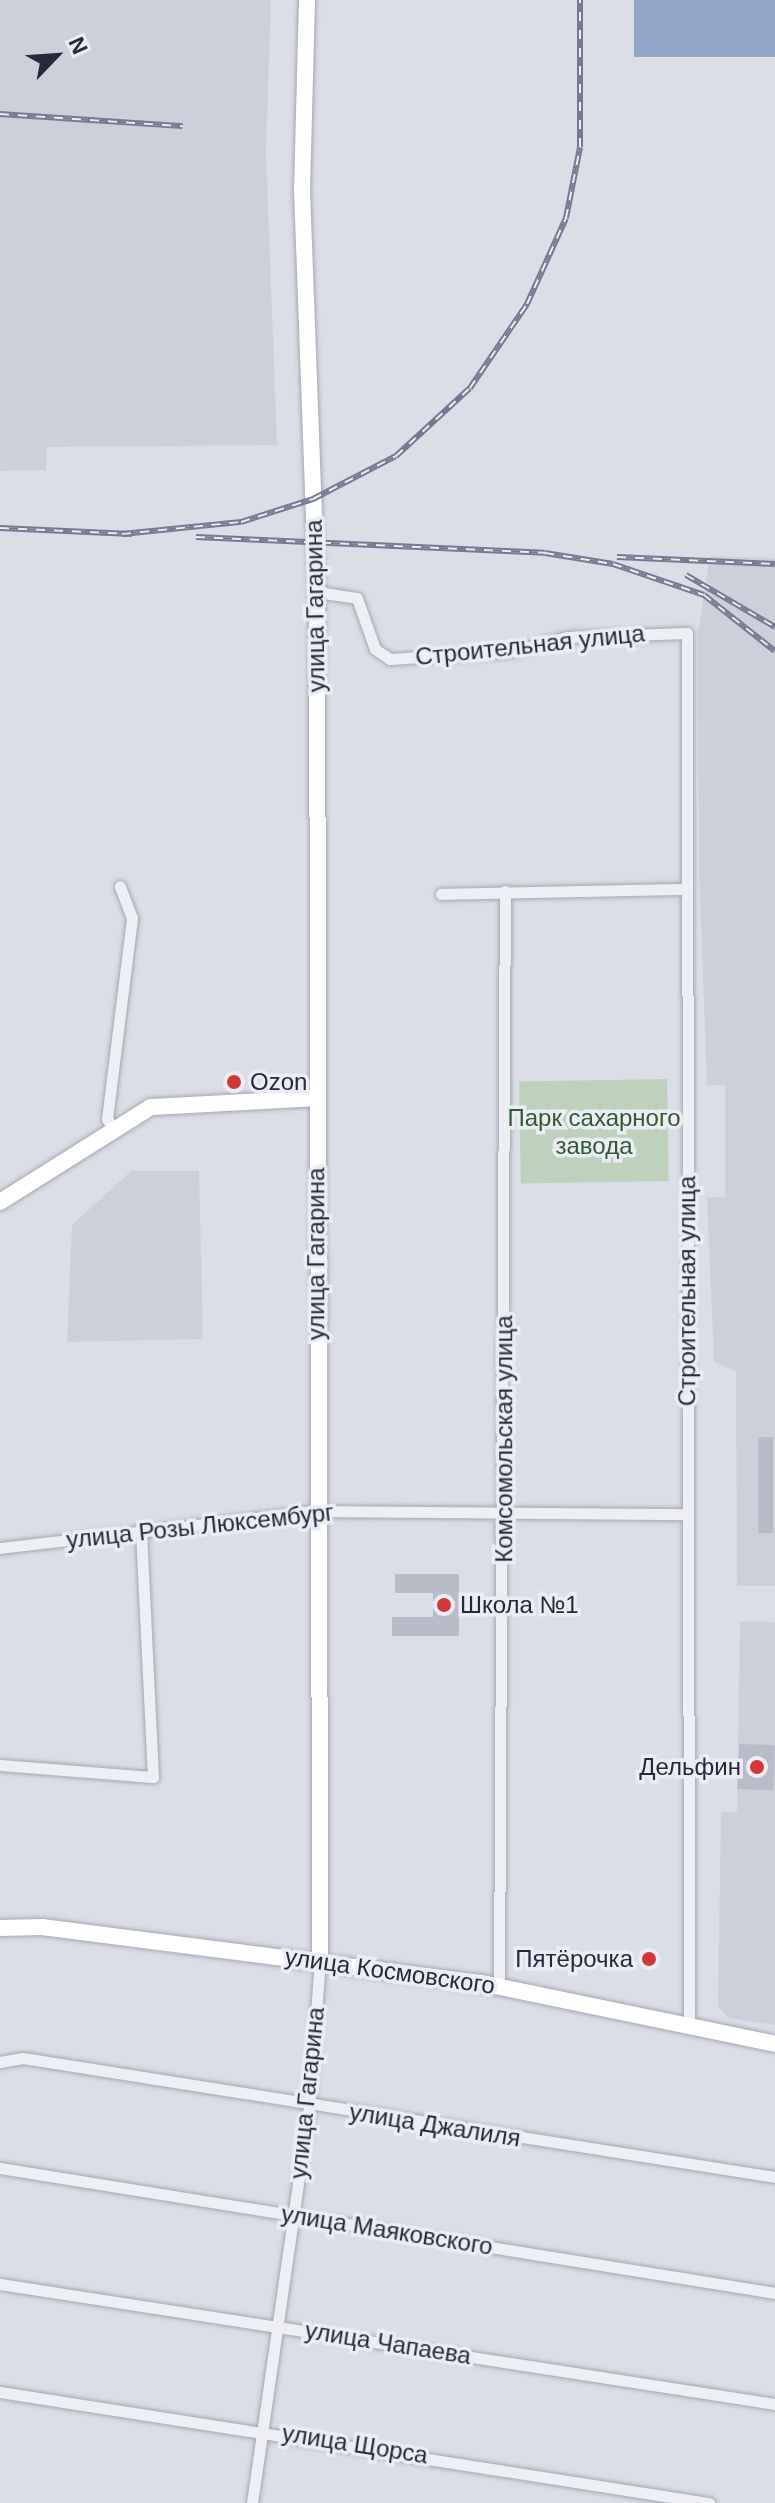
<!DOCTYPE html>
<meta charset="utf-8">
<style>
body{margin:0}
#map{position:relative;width:775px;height:2503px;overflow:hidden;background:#dbdee6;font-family:Arial,sans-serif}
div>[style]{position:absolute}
.built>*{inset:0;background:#cdd0db}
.green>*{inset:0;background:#bed1bc;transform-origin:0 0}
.water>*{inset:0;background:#93a6c9;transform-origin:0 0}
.building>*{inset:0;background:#b8bcc9;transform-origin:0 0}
.roads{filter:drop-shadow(0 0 2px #a4a8b3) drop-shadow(0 0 2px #a4a8b3)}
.street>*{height:11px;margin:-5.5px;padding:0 5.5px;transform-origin:5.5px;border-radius:5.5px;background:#eeeff5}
.secondary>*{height:16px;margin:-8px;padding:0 8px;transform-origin:8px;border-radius:8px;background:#fff}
.rail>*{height:6px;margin-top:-3px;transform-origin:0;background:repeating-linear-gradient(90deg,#eaedf4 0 9px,#747a91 0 18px);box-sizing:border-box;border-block:2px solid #747a91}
.dots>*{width:22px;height:22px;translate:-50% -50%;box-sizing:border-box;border:4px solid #eaedf4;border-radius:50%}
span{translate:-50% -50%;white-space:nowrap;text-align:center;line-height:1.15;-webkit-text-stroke:7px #eaedf4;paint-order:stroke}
.street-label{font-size:24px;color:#242a3d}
.poi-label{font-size:24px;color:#242a3d}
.left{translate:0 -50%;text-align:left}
.right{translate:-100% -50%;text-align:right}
.park-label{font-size:24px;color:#335931}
.north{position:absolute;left:16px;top:16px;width:80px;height:80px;-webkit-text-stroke:6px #eaedf4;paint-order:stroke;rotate:65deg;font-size:22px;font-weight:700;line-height:32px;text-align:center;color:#242a3d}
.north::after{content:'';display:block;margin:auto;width:28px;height:36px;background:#242a3d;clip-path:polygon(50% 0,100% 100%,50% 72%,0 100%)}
</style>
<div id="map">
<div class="built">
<div style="clip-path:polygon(0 0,271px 0,266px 152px,277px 445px,47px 447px,46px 470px,0 471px)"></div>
<div style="clip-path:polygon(710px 556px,775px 558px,775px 1586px,737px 1586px,736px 1371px,714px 1362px,707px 1197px,725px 1197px,725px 1085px,707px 1085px,699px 868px,698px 633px)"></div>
<div style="clip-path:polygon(131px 1171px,199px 1171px,203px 1339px,67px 1342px,72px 1225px)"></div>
<div style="clip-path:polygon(740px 1621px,775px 1622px,775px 2025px,728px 2018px,718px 2006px,721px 1812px,737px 1812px)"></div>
</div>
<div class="green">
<div style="left:667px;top:1079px;width:102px;height:148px;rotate:89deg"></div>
</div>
<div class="water">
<div style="left:634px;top:0;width:141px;height:57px"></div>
</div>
<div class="building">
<div style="left:758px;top:1437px;width:15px;height:96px"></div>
<div style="clip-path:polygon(395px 1574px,459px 1574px,459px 1636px,392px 1636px,392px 1617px,433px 1617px,433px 1593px,395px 1593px)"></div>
<div style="left:739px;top:1744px;width:36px;height:45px;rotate:2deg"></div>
</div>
<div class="roads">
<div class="street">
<div style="left:317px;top:592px;width:40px;rotate:8.5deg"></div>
<div style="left:357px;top:598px;width:54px;rotate:70.6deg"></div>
<div style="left:375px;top:649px;width:18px;rotate:34deg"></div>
<div style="left:390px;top:659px;width:123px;rotate:-3.7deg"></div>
<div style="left:513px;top:651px;width:57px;rotate:-14.3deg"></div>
<div style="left:568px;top:637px;width:119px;rotate:-1.9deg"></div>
<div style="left:687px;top:633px;width:1395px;rotate:89.92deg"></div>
<div style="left:441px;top:894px;width:244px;rotate:-1.2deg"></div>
<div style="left:114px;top:1129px;width:12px;rotate:-125deg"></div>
<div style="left:107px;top:1119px;width:203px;rotate:-82.9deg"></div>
<div style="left:132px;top:918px;width:34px;rotate:-111deg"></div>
<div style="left:0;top:1548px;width:319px;rotate:-6.7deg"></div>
<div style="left:317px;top:1511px;width:371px;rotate:0.5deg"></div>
<div style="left:0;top:1765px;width:153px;rotate:4.5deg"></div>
<div style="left:153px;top:1777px;width:248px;rotate:-92.8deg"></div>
<div style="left:499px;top:1986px;width:1095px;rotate:-89.69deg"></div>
<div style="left:0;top:2062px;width:23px;rotate:-10deg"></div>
<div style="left:23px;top:2058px;width:761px;rotate:8.99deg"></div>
<div style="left:0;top:2168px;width:785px;rotate:9.16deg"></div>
<div style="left:0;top:2284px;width:784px;rotate:8.8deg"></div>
<div style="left:0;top:2392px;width:718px;rotate:8.9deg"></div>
<div style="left:252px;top:2503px;width:401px;rotate:-81.8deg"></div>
<div style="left:309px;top:2106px;width:145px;rotate:-85.7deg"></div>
</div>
<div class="secondary">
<div style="left:307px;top:0;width:190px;rotate:91.5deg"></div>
<div style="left:302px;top:190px;width:402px;rotate:87.9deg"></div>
<div style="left:317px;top:592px;width:1369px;rotate:89.87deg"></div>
<div style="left:0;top:1202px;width:178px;rotate:-32.2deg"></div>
<div style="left:151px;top:1107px;width:164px;rotate:-3.1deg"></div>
<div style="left:0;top:1928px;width:42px;rotate:-1.4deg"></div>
<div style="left:42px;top:1927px;width:443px;rotate:7.3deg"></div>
<div style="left:481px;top:1983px;width:300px;rotate:11.7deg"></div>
</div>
</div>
<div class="rail">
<div style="left:0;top:114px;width:183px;rotate:3.8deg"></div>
<div style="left:0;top:528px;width:132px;rotate:2.6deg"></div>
<div style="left:122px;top:534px;width:120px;rotate:-5.8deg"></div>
<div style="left:241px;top:522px;width:76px;rotate:-17.7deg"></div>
<div style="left:313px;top:499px;width:93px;rotate:-27.4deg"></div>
<div style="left:396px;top:456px;width:100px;rotate:-42.6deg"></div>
<div style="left:470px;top:388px;width:102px;rotate:-55.8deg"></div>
<div style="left:527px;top:304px;width:94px;rotate:-65.6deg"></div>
<div style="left:566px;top:218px;width:72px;rotate:-78.8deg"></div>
<div style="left:580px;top:147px;width:147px;rotate:-90deg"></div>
<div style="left:196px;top:537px;width:349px;rotate:2.6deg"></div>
<div style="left:545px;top:553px;width:69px;rotate:9.2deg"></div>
<div style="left:613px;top:564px;width:96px;rotate:18.8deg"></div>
<div style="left:704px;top:595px;width:90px;rotate:38.3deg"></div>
<div style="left:617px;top:557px;width:158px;rotate:2.5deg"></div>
<div style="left:686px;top:575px;width:103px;rotate:30.3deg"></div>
</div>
<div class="dots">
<div style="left:234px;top:1082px;background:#d43738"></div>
<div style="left:444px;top:1605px;background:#d43738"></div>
<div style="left:757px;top:1767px;background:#d43738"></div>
<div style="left:649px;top:1959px;background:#d43738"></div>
</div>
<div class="street-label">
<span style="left:315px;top:606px;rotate:-91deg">улица Гагарина</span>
<span style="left:530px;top:645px;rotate:-6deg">Строительная улица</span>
<span style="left:316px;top:1254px;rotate:-90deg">улица Гагарина</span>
<span style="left:687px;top:1291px;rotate:-90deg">Строительная улица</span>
<span style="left:504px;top:1439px;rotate:-90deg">Комсомольская улица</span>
<span style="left:200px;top:1526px;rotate:-6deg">улица Розы Люксембург</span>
<span style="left:390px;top:1971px;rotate:8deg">улица Космовского</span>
<span style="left:307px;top:2093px;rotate:-84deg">улица Гагарина</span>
<span style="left:435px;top:2125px;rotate:9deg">улица Джалиля</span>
<span style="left:387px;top:2230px;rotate:9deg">улица Маяковского</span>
<span style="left:388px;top:2343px;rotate:9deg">улица Чапаева</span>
<span style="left:355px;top:2444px;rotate:9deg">улица Щорса</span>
</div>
<div class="poi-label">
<span class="left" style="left:250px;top:1082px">Ozon</span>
<span class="left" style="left:460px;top:1605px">Школа №1</span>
<span class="right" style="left:741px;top:1767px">Дельфин</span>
<span class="right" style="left:633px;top:1959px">Пятёрочка</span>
</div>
<div class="park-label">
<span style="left:594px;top:1132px">Парк сахарного<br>завода</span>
</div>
<div class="north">N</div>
</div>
